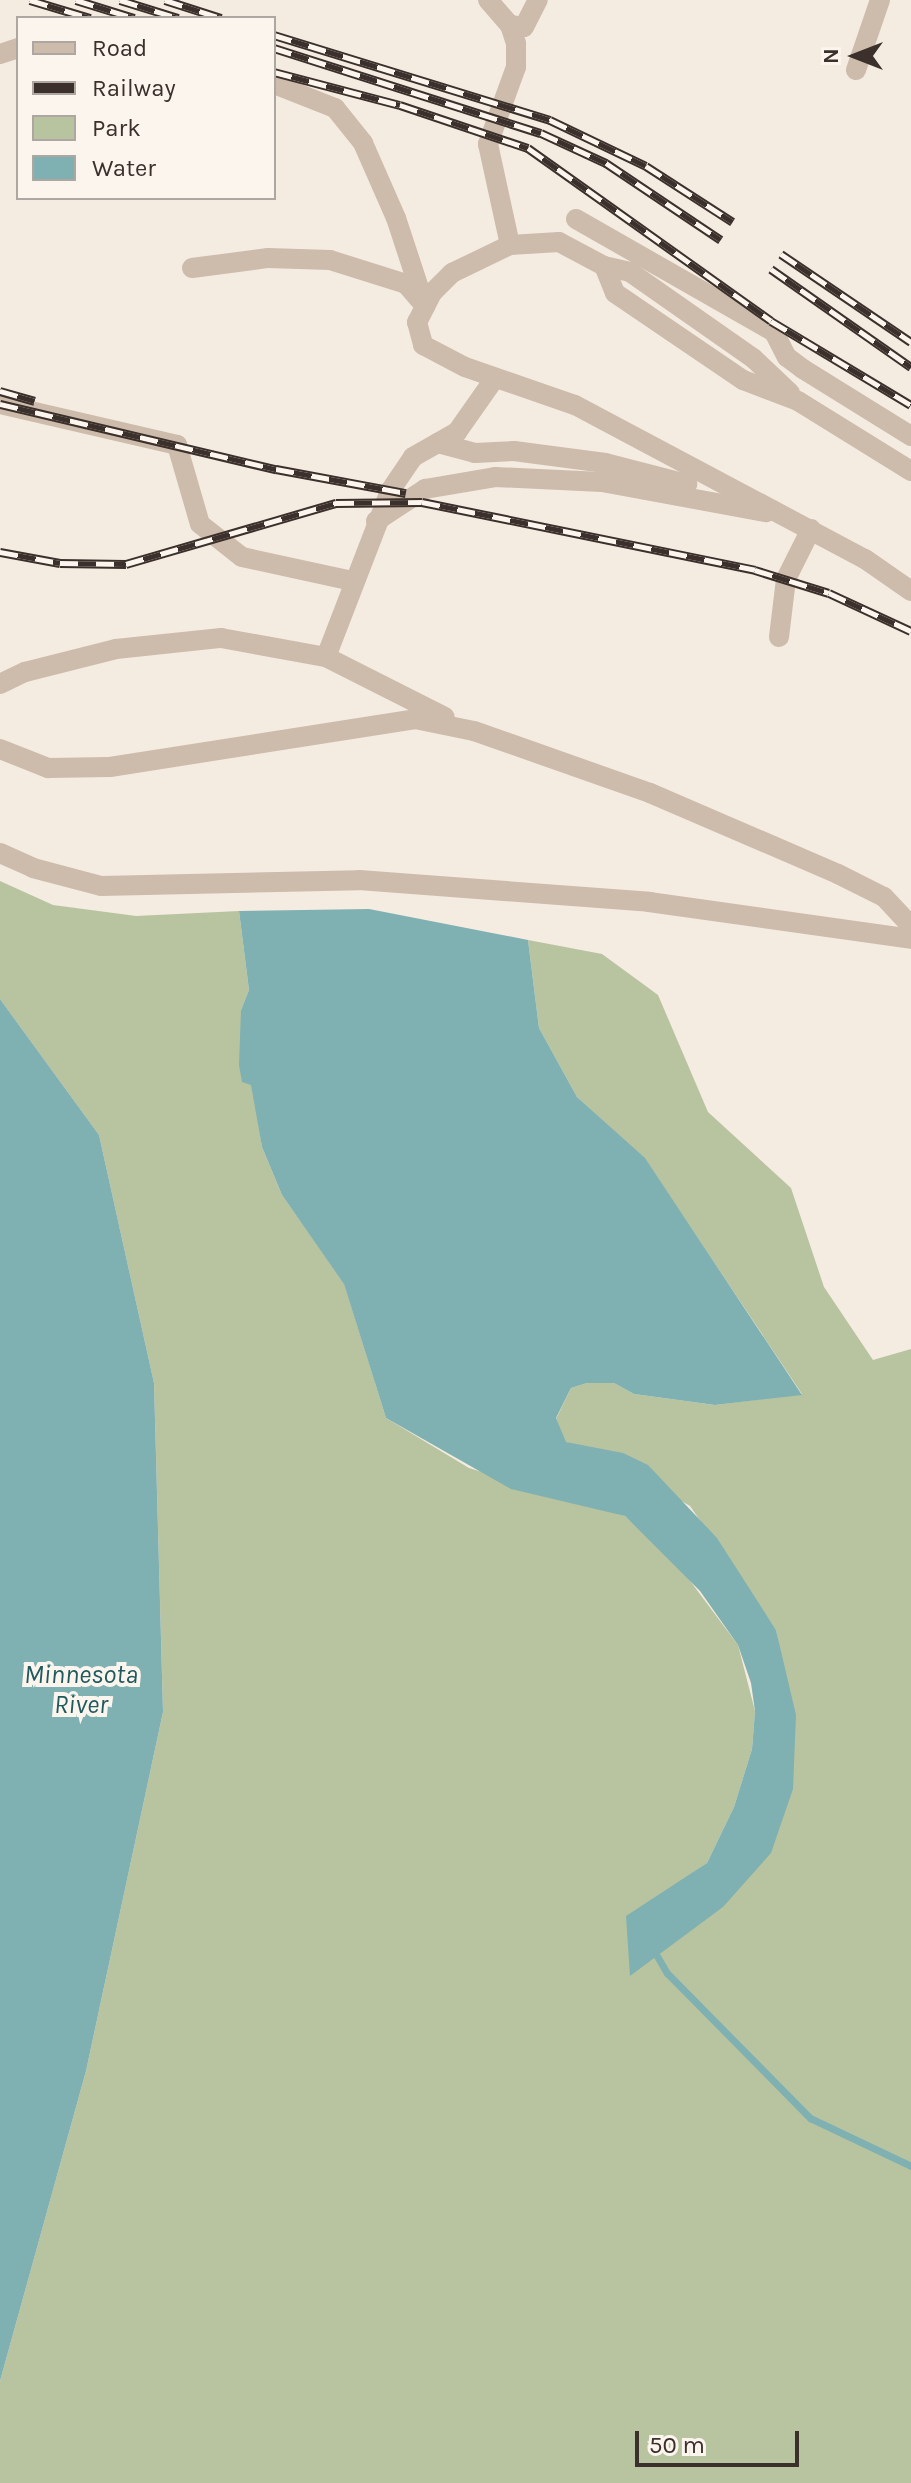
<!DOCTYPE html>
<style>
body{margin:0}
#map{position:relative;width:911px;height:2483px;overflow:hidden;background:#f4ebe1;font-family:Karla,sans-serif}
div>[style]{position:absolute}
.green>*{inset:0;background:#b8c4a0}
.water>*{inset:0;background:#7fb0b2}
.stream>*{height:7px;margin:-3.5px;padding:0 3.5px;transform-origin:3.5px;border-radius:3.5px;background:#7fb0b2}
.minor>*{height:20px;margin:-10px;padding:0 10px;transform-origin:10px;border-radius:10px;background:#cdbbac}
.rail>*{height:9px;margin-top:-4.5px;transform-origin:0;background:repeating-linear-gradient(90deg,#fbf5ee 0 18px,#3b302b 0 36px);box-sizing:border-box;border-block:2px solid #3b302b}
span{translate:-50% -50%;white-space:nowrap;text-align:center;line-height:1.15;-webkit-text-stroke:8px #fbf5ee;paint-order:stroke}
.water-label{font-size:26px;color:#1f5a5e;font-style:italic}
.legend{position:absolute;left:16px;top:16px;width:260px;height:184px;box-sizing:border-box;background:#fbf5ee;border:2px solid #aea6a0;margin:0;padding:10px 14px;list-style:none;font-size:24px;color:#3b302b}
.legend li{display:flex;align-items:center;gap:16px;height:40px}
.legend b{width:40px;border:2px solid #aea6a0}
.north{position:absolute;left:815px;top:16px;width:80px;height:80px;-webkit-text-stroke:6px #fbf5ee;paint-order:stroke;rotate:270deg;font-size:22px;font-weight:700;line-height:32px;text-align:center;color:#3b302b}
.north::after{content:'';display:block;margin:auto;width:28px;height:36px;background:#3b302b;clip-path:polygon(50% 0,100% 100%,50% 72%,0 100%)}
.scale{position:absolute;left:635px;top:2431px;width:164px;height:36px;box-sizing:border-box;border:4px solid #3b302b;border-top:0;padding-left:10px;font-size:24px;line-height:28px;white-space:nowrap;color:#3b302b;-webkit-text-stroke:6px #fbf5ee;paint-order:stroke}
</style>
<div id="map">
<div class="green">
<div style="clip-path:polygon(0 881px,53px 905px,136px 916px,239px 911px,249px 990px,241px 1010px,262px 1147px,282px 1195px,344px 1283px,386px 1418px,469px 1468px,625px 1516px,682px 1570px,738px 1645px,755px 1711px,752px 1749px,734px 1807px,707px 1863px,681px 1881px,723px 1907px,781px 1655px,776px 1630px,690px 1506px,590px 1448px,565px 1442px,556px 1419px,571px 1388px,587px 1383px,614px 1383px,634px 1394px,715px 1405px,802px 1394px,645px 1159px,577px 1097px,539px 1028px,528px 940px,602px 954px,658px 995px,708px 1112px,791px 1188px,824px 1287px,873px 1360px,911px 1349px,911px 2483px,0 2483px,0 2381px,86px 2071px,163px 1712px,154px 1383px,99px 1135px,0 999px)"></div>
</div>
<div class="water">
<div style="clip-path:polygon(369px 909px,528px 940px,539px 1028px,577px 1097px,645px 1158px,802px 1395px,715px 1405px,634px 1394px,614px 1383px,587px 1383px,571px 1388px,556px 1418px,566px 1442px,623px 1453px,648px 1465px,717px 1538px,776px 1630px,796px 1715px,793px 1789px,771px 1853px,723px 1907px,630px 1976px,626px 1916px,707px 1863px,734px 1807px,752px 1749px,755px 1711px,751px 1683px,738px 1645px,700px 1591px,625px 1516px,511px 1489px,386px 1418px,344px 1284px,282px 1195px,262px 1147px,251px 1085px,242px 1082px,239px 1065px,241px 1010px,249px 990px,239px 911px)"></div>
<div style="clip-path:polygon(0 999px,99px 1135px,154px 1383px,163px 1712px,86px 2071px,0 2381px)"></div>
</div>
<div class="stream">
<div style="left:657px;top:1956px;width:20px;rotate:60deg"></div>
<div style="left:667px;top:1973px;width:204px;rotate:45.4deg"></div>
<div style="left:810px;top:2118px;width:112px;rotate:25.4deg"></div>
</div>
<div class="minor">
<div style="left:488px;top:0;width:33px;rotate:49deg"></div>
<div style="left:510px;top:25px;width:19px;rotate:72deg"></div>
<div style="left:516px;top:43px;width:24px;rotate:90deg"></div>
<div style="left:516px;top:67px;width:82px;rotate:110deg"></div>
<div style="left:488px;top:144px;width:103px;rotate:77.7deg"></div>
<div style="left:510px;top:25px;width:14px;rotate:8deg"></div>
<div style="left:524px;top:27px;width:30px;rotate:-63deg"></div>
<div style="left:0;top:54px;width:19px;rotate:-18deg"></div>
<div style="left:856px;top:70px;width:74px;rotate:-71.1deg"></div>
<div style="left:274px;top:84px;width:66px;rotate:21.5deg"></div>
<div style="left:335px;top:108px;width:45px;rotate:51.3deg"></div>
<div style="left:363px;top:143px;width:82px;rotate:66.3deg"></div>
<div style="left:396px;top:218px;width:93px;rotate:71.8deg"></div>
<div style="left:576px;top:219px;width:228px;rotate:29.7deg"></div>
<div style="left:774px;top:332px;width:28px;rotate:63deg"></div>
<div style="left:787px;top:357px;width:20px;rotate:37deg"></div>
<div style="left:803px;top:369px;width:127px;rotate:31.8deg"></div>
<div style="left:604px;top:266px;width:27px;rotate:13deg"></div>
<div style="left:630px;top:272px;width:150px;rotate:35deg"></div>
<div style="left:753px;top:358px;width:51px;rotate:43.4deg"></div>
<div style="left:192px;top:268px;width:77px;rotate:-7.5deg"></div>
<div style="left:268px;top:258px;width:62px;rotate:1.8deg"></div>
<div style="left:330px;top:260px;width:80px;rotate:17.5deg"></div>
<div style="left:406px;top:284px;width:21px;rotate:49deg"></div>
<div style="left:0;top:404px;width:182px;rotate:13deg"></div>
<div style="left:177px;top:445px;width:82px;rotate:73.8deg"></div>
<div style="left:200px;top:524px;width:53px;rotate:38.2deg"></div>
<div style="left:242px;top:557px;width:113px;rotate:12.3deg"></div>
<div style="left:438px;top:443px;width:38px;rotate:15deg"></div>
<div style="left:475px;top:453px;width:39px;rotate:-3deg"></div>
<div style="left:514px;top:451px;width:92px;rotate:7.5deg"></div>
<div style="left:605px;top:463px;width:85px;rotate:14.4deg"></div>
<div style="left:911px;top:471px;width:133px;rotate:-148.2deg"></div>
<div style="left:798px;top:401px;width:59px;rotate:-159.1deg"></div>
<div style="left:743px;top:380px;width:155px;rotate:-145.8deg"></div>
<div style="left:615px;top:293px;width:29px;rotate:-112deg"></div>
<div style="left:604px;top:266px;width:51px;rotate:-151.9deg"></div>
<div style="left:559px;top:242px;width:49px;rotate:176.5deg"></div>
<div style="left:510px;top:245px;width:64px;rotate:154.2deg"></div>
<div style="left:452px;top:273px;width:28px;rotate:135deg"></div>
<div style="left:432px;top:293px;width:33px;rotate:117deg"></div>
<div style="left:417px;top:322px;width:24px;rotate:75deg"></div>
<div style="left:423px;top:345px;width:47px;rotate:27.6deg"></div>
<div style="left:465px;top:367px;width:116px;rotate:19.1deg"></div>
<div style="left:575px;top:405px;width:328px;rotate:28deg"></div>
<div style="left:865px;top:559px;width:56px;rotate:34.8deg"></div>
<div style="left:376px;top:521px;width:59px;rotate:-33.1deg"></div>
<div style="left:425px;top:489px;width:71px;rotate:-9.7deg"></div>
<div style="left:495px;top:477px;width:107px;rotate:2.7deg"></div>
<div style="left:602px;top:482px;width:167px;rotate:10.4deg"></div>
<div style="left:779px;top:637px;width:58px;rotate:-83.1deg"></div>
<div style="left:786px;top:579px;width:56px;rotate:-63.4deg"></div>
<div style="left:326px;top:657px;width:178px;rotate:-68.9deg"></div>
<div style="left:390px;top:491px;width:41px;rotate:-55.9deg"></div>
<div style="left:413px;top:457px;width:51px;rotate:-29.6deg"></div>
<div style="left:457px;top:432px;width:66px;rotate:-54.9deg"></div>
<div style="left:0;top:684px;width:28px;rotate:-26deg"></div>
<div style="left:25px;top:672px;width:94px;rotate:-14.2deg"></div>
<div style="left:116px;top:649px;width:106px;rotate:-6deg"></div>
<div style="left:221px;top:638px;width:107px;rotate:10.3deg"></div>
<div style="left:326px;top:657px;width:133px;rotate:26.8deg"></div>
<div style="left:0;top:749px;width:52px;rotate:21.6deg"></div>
<div style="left:48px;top:768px;width:62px;rotate:-0.9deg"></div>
<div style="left:110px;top:767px;width:309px;rotate:-8.9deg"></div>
<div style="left:415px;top:719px;width:60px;rotate:11.5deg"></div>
<div style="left:474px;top:731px;width:187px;rotate:19.4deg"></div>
<div style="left:650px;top:793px;width:205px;rotate:23.3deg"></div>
<div style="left:838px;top:874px;width:51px;rotate:26.6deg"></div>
<div style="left:884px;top:897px;width:40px;rotate:47deg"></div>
<div style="left:0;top:853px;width:36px;rotate:24deg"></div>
<div style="left:33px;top:868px;width:70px;rotate:14.8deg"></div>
<div style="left:101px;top:886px;width:258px;rotate:-1.3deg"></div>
<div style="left:359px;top:880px;width:291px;rotate:4.3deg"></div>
<div style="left:649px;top:902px;width:265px;rotate:8deg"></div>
</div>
<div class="rail">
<div style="left:30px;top:0;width:63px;rotate:16.7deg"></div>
<div style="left:76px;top:0;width:61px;rotate:17.2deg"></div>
<div style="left:120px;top:0;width:61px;rotate:17.2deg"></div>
<div style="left:165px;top:0;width:59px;rotate:17.8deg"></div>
<div style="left:274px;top:35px;width:289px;rotate:17.1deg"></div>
<div style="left:550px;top:120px;width:106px;rotate:25.6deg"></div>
<div style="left:646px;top:166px;width:103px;rotate:32.8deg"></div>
<div style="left:274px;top:48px;width:280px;rotate:17.7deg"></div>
<div style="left:541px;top:133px;width:72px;rotate:24.8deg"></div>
<div style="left:606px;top:163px;width:138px;rotate:33.8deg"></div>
<div style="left:274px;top:72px;width:130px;rotate:14.7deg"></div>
<div style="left:400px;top:105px;width:135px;rotate:18.6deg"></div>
<div style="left:528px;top:148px;width:298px;rotate:35.4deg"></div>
<div style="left:771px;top:321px;width:163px;rotate:31deg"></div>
<div style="left:781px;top:254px;width:157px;rotate:34.1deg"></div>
<div style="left:771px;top:269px;width:171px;rotate:35deg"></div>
<div style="left:0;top:391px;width:36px;rotate:16deg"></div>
<div style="left:0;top:404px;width:284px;rotate:13.3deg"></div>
<div style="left:276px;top:469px;width:132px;rotate:10.5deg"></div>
<div style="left:0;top:552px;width:61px;rotate:10.4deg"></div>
<div style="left:60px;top:563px;width:66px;rotate:0.9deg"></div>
<div style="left:126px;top:564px;width:219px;rotate:-16.2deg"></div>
<div style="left:336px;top:503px;width:86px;rotate:-0.7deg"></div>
<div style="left:422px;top:502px;width:340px;rotate:11.5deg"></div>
<div style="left:755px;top:570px;width:77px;rotate:17.3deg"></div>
<div style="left:829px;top:593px;width:90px;rotate:24.9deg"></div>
</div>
<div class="water-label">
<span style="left:81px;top:1690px">Minnesota<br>River</span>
</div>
<ul class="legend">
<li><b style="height:10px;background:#cdbbac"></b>Road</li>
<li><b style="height:10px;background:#3b302b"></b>Railway</li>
<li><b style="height:22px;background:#b8c4a0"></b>Park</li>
<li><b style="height:22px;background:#7fb0b2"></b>Water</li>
</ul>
<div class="north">N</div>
<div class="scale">50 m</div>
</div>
